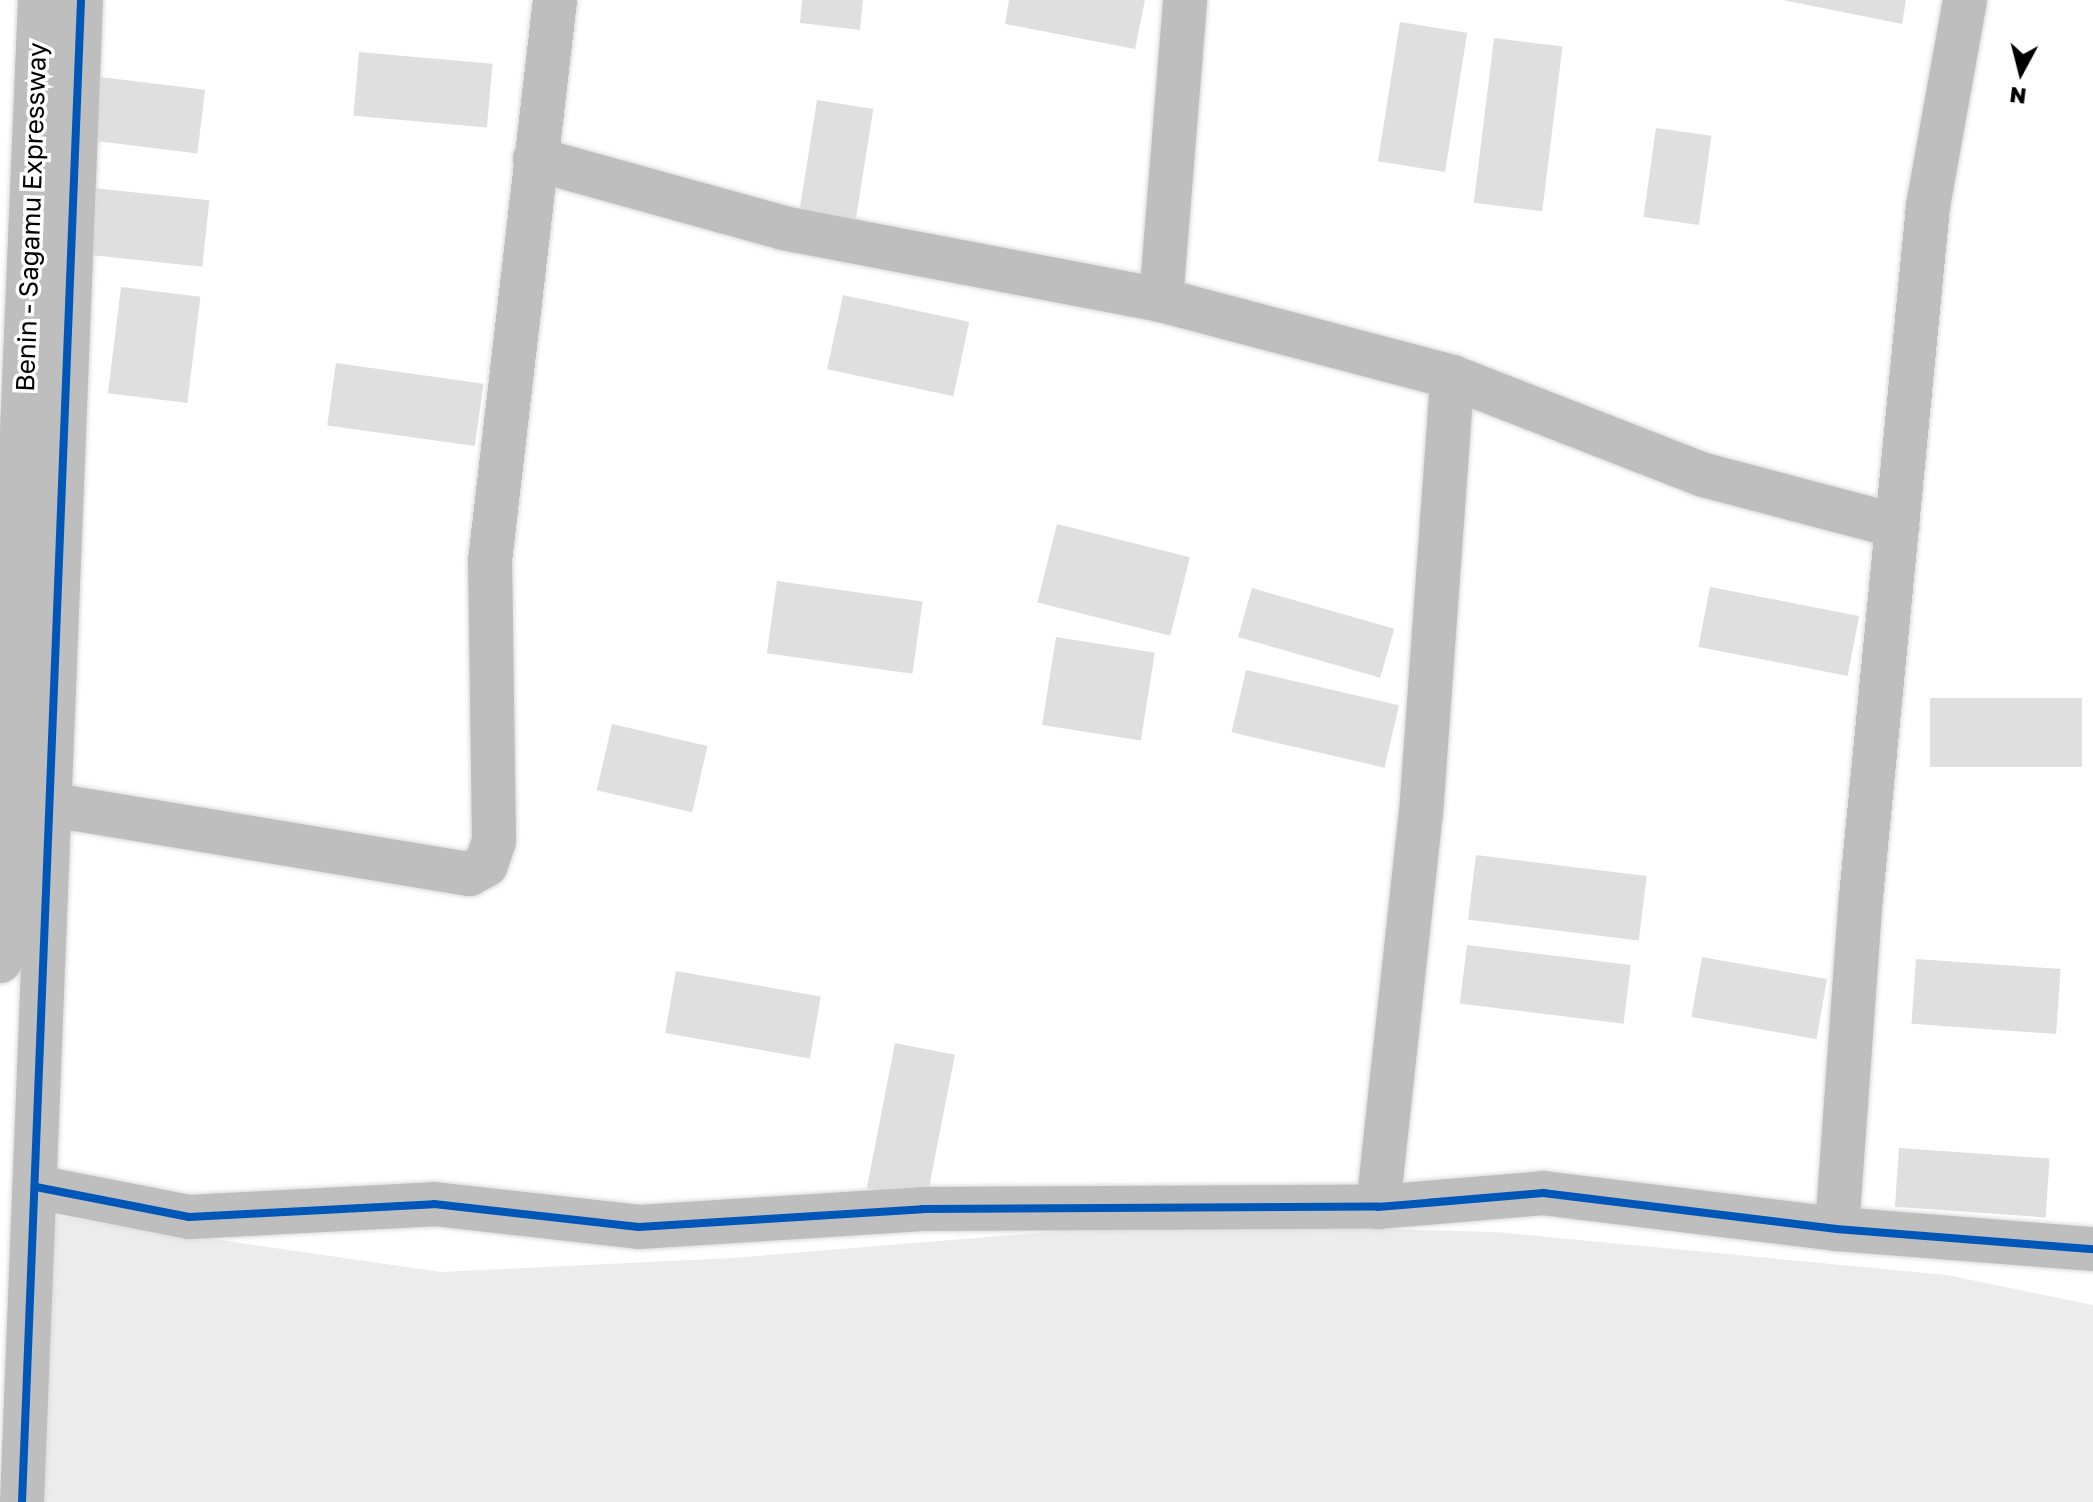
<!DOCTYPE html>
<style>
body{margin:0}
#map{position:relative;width:2093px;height:1502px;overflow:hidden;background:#fff;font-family:"Golos Text",sans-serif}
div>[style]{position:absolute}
.green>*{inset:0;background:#ececec}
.building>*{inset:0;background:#dfdfdf;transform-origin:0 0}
.roads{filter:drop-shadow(0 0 2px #dbdbdb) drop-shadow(0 0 2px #dbdbdb)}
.minor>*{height:44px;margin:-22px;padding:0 22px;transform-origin:22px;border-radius:22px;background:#bebebe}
.highway>*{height:44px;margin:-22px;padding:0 22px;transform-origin:22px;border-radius:22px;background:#bebebe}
.cycleway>*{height:8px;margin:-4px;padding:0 4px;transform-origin:4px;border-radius:4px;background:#0057b8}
span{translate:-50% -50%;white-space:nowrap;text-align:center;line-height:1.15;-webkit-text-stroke:7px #fff;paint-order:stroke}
.street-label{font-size:26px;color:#000}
.north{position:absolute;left:1981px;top:32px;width:80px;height:80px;-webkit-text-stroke:6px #fff;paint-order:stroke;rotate:187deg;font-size:22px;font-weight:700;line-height:32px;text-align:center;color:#000}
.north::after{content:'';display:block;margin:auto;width:28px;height:36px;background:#000;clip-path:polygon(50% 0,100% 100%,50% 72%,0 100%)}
</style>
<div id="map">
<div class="green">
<div style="clip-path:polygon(13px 1210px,441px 1272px,732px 1258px,1159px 1223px,1496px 1232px,1947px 1275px,2093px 1305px,2093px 1502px,0 1502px)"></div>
</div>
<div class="building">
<div style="clip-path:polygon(802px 0,863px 0,860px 30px,800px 23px)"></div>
<div style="clip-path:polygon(1009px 0,1145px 0,1135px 49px,1005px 24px)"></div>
<div style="clip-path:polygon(1783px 0,1906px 0,1902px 24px)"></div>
<div style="left:1400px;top:22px;width:68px;height:141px;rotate:9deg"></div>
<div style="left:1494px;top:38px;width:69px;height:166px;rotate:7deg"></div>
<div style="left:359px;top:52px;width:134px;height:64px;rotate:5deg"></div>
<div style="left:84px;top:75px;width:122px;height:64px;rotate:7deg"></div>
<div style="left:817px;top:100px;width:57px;height:126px;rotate:9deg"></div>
<div style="left:1656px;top:128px;width:56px;height:90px;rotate:8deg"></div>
<div style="left:84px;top:187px;width:126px;height:67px;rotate:6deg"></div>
<div style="left:121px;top:287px;width:80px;height:107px;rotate:7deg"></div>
<div style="left:843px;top:295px;width:129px;height:76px;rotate:12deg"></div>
<div style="left:336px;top:363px;width:149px;height:63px;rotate:8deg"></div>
<div style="left:1057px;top:524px;width:137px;height:81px;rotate:14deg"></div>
<div style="left:777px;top:581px;width:147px;height:73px;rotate:8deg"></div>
<div style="left:1710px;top:587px;width:152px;height:61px;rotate:11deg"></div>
<div style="left:1252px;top:588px;width:148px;height:51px;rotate:16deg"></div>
<div style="left:1056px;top:637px;width:100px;height:89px;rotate:9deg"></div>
<div style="left:1246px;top:670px;width:157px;height:64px;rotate:13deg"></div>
<div style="left:2082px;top:698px;width:69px;height:152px;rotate:90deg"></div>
<div style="left:612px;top:724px;width:98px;height:68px;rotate:13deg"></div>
<div style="left:1476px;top:855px;width:172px;height:65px;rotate:7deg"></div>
<div style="left:1467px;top:945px;width:165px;height:59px;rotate:7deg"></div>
<div style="left:1702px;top:957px;width:127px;height:61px;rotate:10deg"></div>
<div style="left:1916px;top:959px;width:145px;height:65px;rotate:4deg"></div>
<div style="left:676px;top:971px;width:147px;height:63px;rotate:10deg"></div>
<div style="left:895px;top:1043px;width:61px;height:148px;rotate:11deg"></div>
<div style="left:1899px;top:1148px;width:151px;height:59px;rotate:4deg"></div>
</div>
<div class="roads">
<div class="minor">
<div style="left:535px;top:159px;width:257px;rotate:15.5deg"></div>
<div style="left:783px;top:228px;width:385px;rotate:10.8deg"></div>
<div style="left:1161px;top:300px;width:301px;rotate:14.8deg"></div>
<div style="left:1452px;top:377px;width:270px;rotate:21.3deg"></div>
<div style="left:1704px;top:475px;width:200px;rotate:14.8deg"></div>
<div style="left:1161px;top:300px;width:301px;rotate:-85.4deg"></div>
<div style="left:52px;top:805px;width:423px;rotate:9.4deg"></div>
<div style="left:469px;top:874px;width:19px;rotate:-28deg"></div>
<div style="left:486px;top:865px;width:25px;rotate:-72deg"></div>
<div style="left:494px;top:841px;width:280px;rotate:-90.8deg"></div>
<div style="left:490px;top:561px;width:565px;rotate:-83.39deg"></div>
<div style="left:36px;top:1187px;width:156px;rotate:11.1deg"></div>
<div style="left:189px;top:1217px;width:245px;rotate:-3deg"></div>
<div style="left:434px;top:1204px;width:206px;rotate:6.4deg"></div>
<div style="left:639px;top:1227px;width:284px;rotate:-3.6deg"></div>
<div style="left:922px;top:1209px;width:456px;rotate:-0.3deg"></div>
<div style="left:1378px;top:1207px;width:166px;rotate:-4.8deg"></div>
<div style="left:1543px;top:1193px;width:296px;rotate:7deg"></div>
<div style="left:1837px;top:1229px;width:257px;rotate:4.5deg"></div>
<div style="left:1378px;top:1207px;width:395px;rotate:-83.8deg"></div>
<div style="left:1421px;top:814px;width:438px;rotate:-85.9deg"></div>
<div style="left:1837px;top:1229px;width:333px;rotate:-85.9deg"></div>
<div style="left:1861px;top:897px;width:694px;rotate:-84.46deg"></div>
<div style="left:1928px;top:206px;width:209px;rotate:-79.8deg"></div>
<div style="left:22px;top:1502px;width:1503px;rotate:-87.75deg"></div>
</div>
<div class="highway">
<div style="left:0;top:961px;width:962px;rotate:-87.62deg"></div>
</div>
</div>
<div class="cycleway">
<div style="left:36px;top:1187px;width:156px;rotate:11.1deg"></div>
<div style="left:189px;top:1217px;width:245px;rotate:-3deg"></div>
<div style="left:434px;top:1204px;width:206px;rotate:6.4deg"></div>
<div style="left:639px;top:1227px;width:284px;rotate:-3.6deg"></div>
<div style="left:922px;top:1209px;width:456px;rotate:-0.3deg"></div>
<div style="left:1378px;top:1207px;width:166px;rotate:-4.8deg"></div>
<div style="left:1543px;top:1193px;width:296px;rotate:7deg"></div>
<div style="left:1837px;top:1229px;width:257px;rotate:4.5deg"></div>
<div style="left:22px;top:1502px;width:1503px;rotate:-87.75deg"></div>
</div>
<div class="street-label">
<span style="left:31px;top:217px;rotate:-88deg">Benin - Sagamu Expressway</span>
</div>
<div class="north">N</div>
</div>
